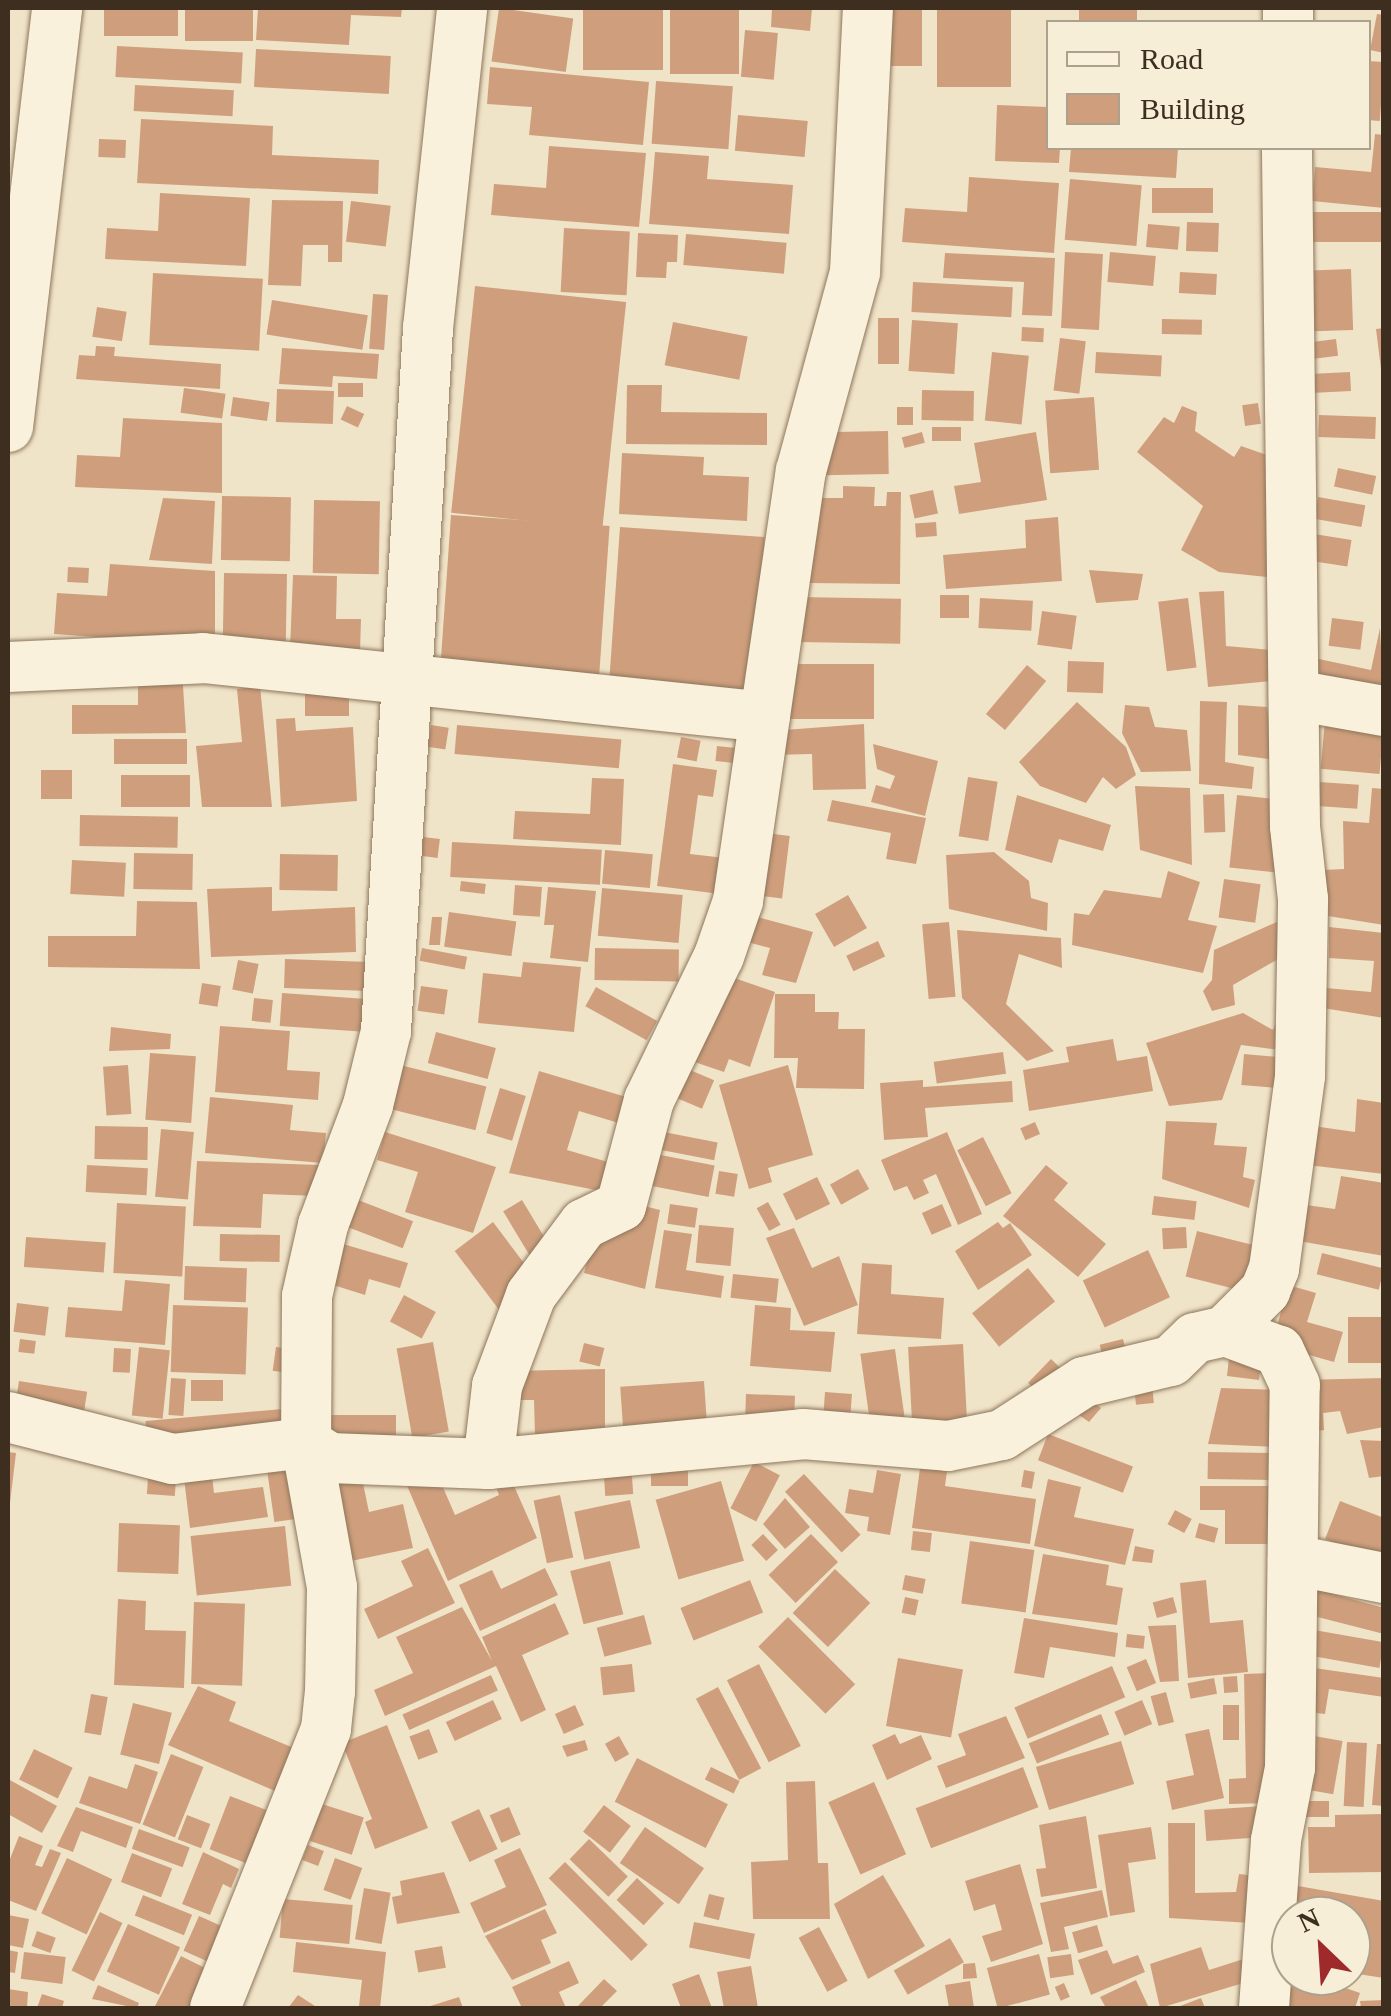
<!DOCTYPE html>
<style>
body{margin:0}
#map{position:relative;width:1391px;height:2016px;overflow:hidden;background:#f0e4c8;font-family:Georgia,serif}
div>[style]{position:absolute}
.building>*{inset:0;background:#cf9f7d;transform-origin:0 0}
.roads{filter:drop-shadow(0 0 2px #8d765c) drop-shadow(0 0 2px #8d765c)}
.minor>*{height:50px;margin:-25px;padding:0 25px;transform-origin:25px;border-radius:25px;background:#faf1dc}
span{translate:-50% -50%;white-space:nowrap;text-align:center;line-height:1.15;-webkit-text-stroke:10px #f7eed8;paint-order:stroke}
.frame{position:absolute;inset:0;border:10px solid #3d2e20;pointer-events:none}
.legend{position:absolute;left:1046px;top:20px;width:325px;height:130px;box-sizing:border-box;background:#f7eed8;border:2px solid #ada18e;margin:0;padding:12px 18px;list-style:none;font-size:30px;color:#3d2e20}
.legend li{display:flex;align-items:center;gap:20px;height:50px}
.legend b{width:50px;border:2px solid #ada18e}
.north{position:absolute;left:1271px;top:1896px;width:100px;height:100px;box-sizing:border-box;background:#f7eed8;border:2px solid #ada18e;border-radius:50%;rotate:335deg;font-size:28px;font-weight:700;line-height:40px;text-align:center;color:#3d2e20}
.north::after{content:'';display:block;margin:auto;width:35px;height:45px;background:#9e2a2b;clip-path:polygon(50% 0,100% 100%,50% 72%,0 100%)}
</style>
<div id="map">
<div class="building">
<div style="left:104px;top:8px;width:74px;height:28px"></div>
<div style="left:185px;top:8px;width:68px;height:33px"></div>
<div style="clip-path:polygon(258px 8px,402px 8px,401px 17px,351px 15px,349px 45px,256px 40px)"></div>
<div style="left:499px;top:8px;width:75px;height:54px;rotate:8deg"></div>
<div style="left:583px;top:8px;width:80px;height:62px"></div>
<div style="left:670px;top:8px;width:69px;height:66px"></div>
<div style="clip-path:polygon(772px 8px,812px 8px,810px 31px,771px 27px)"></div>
<div style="left:891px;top:8px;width:31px;height:58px"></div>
<div style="left:937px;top:8px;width:74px;height:79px"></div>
<div style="left:1079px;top:8px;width:58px;height:14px"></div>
<div style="clip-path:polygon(1377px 14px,1384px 15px,1384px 53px,1370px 50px)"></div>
<div style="left:745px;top:30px;width:33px;height:47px;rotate:5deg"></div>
<div style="left:117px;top:46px;width:126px;height:31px;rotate:3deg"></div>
<div style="left:256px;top:49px;width:135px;height:38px;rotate:3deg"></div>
<div style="left:1368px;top:61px;width:16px;height:59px;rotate:4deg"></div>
<div style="clip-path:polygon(490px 67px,649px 82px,643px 145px,529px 135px,532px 107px,487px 104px)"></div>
<div style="left:656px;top:81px;width:77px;height:63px;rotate:4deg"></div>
<div style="left:135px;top:85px;width:99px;height:26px;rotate:3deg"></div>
<div style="clip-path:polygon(997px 105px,1048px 107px,1048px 148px,1060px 148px,1059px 163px,995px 161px)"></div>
<div style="left:738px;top:115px;width:70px;height:36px;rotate:5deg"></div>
<div style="clip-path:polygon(141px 119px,273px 126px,272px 155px,379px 160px,378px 194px,137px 183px)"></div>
<div style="clip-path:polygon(1375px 134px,1384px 135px,1384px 208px,1312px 201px,1315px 167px,1371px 172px)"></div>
<div style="left:99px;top:139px;width:27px;height:18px;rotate:2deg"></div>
<div style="clip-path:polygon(549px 146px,646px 153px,639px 227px,491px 215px,494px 184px,546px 188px)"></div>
<div style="clip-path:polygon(1071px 148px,1178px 148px,1176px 178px,1069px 172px)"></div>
<div style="clip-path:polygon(655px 152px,709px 156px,707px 179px,793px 185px,789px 234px,649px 224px)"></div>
<div style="clip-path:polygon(969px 177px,1059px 183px,1054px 253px,902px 242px,905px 208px,967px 212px)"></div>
<div style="left:1070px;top:179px;width:72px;height:61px;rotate:5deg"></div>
<div style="left:1213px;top:188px;width:25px;height:61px;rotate:90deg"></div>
<div style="clip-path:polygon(160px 193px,250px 198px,246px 266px,105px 259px,107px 228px,158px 231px)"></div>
<div style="clip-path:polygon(272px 200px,343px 201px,342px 262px,328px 262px,328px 245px,303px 245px,301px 286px,268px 285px)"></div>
<div style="left:351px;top:201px;width:40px;height:41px;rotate:7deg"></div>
<div style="left:1384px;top:212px;width:30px;height:86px;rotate:90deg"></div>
<div style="left:1187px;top:222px;width:32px;height:29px;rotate:2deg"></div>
<div style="left:1148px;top:224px;width:32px;height:23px;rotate:5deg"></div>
<div style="left:564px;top:228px;width:66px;height:64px;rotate:3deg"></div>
<div style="clip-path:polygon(638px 233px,678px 235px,677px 262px,667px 262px,666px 278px,636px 277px)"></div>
<div style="left:686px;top:234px;width:101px;height:31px;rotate:5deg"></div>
<div style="left:1065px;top:252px;width:38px;height:76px;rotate:3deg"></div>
<div style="left:1110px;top:252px;width:46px;height:30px;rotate:5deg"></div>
<div style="clip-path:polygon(945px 253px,1055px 258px,1052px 316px,1022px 315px,1024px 282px,943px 278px)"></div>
<div style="left:1351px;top:269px;width:61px;height:47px;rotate:88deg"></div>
<div style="left:1180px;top:272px;width:37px;height:21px;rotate:3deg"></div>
<div style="left:153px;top:273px;width:110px;height:72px;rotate:3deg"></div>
<div style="left:913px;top:282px;width:100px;height:30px;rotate:3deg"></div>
<div style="left:475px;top:286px;width:152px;height:228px;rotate:6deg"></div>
<div style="left:373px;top:294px;width:15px;height:55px;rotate:4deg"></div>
<div style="left:272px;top:300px;width:97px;height:35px;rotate:9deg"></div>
<div style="left:97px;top:307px;width:30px;height:30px;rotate:9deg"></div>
<div style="left:878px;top:318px;width:21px;height:46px"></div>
<div style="left:1162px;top:319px;width:40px;height:15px;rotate:1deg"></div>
<div style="left:912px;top:320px;width:46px;height:51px;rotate:4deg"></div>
<div style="left:673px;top:322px;width:76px;height:44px;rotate:11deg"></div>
<div style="left:1022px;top:327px;width:22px;height:14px;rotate:3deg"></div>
<div style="clip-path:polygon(1384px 328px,1384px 369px,1381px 369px,1376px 329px)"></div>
<div style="left:1060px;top:338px;width:26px;height:53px;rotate:7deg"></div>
<div style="left:1336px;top:339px;width:17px;height:24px;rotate:83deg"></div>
<div style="clip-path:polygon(96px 346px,115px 347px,114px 356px,221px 364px,220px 389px,76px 379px,79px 355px,95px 356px)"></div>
<div style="clip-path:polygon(282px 348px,379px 354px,377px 379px,333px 376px,332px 387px,279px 384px)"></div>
<div style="left:992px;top:352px;width:37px;height:69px;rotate:6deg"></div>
<div style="left:1096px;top:352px;width:66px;height:21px;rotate:3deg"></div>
<div style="left:1350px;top:372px;width:19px;height:40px;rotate:87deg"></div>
<div style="left:338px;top:383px;width:25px;height:14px"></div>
<div style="clip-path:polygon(627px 385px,662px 385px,661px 412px,767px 413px,767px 445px,626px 444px)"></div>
<div style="left:184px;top:388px;width:42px;height:25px;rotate:8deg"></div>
<div style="left:277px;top:389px;width:57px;height:33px;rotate:2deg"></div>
<div style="left:922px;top:390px;width:52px;height:30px;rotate:1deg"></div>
<div style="left:233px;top:397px;width:37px;height:19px;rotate:8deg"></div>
<div style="left:1094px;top:397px;width:73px;height:49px;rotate:86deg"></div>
<div style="left:1258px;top:403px;width:21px;height:16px;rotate:82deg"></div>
<div style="left:347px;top:406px;width:19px;height:15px;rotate:25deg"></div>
<div style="clip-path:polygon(1182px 406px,1197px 412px,1195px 431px,1234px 457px,1241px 446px,1281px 460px,1277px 578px,1219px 572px,1181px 550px,1203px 506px,1137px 452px,1164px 417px,1174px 423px)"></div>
<div style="left:897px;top:407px;width:16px;height:18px"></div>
<div style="left:1319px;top:415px;width:57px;height:22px;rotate:2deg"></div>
<div style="clip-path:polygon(123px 418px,222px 423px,222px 493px,75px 487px,77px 455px,120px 457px)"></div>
<div style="left:961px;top:427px;width:14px;height:29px;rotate:90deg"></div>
<div style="left:888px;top:431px;width:43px;height:66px;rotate:89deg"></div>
<div style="left:922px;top:432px;width:11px;height:21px;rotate:75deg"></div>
<div style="clip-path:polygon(1036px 432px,1047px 500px,959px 514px,954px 486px,981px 482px,974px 443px)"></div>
<div style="clip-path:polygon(622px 453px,704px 457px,703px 475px,749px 477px,747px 521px,619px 514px)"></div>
<div style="left:1338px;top:468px;width:39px;height:19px;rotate:12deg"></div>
<div style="clip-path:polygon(843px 486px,875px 487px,874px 506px,886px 506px,887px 492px,901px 492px,900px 584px,809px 583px,810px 498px,843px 498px)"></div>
<div style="left:933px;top:490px;width:24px;height:24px;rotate:78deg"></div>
<div style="left:222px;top:496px;width:69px;height:64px;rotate:1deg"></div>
<div style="left:1318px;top:497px;width:48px;height:22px;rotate:10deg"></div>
<div style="clip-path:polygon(163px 498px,215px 501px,212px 564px,149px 560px)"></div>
<div style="left:314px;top:500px;width:66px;height:73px;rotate:1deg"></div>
<div style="left:451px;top:515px;width:159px;height:153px;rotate:4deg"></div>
<div style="clip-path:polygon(1058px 517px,1062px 581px,946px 589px,943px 555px,1026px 548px,1025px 520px)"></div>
<div style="left:936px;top:522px;width:14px;height:21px;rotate:86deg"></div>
<div style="left:620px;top:527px;width:145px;height:155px;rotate:4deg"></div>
<div style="left:1314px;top:534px;width:38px;height:27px;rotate:9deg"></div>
<div style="clip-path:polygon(110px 564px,215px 571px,215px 645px,54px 634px,57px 593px,107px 596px)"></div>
<div style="left:68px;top:567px;width:21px;height:15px;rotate:3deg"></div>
<div style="clip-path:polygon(1089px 570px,1143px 574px,1138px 600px,1096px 603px)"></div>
<div style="left:224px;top:573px;width:63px;height:68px;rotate:1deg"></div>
<div style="clip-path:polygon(293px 575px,337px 576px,336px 619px,361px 619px,360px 652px,290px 649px)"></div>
<div style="clip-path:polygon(1224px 591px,1226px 646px,1283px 651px,1283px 680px,1208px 687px,1199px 592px)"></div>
<div style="left:940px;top:595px;width:29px;height:23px"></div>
<div style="left:798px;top:597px;width:103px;height:45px;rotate:1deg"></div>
<div style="left:980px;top:598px;width:53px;height:30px;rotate:3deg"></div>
<div style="left:1188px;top:598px;width:70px;height:30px;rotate:83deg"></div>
<div style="left:1042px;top:611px;width:35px;height:34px;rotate:8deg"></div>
<div style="left:1332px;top:618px;width:32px;height:28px;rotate:7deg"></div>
<div style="clip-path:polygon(1380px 628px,1384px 706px,1308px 691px,1314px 658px,1371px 670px)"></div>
<div style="left:1068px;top:661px;width:36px;height:31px;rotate:2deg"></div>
<div style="left:874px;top:664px;width:55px;height:98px;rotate:90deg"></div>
<div style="left:1027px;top:665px;width:25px;height:64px;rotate:40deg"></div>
<div style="clip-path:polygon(182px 670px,186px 733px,72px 734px,72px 705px,138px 705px,138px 671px)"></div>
<div style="clip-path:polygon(260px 686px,272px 807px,202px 807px,196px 746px,242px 742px,237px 689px)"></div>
<div style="left:305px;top:689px;width:44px;height:27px"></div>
<div style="clip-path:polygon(1200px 701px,1227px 702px,1225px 762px,1254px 767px,1252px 789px,1199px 784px)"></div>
<div style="clip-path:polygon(1077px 702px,1126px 747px,1136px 775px,1116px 789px,1103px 777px,1086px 803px,1040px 786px,1019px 762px)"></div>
<div style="clip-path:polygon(1125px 705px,1149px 707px,1155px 727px,1187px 730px,1191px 771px,1141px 772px,1122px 733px)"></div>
<div style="clip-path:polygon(1238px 705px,1267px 707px,1276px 760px,1238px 755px)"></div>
<div style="clip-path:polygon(295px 718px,296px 731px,353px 727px,357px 801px,281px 807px,276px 719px)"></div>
<div style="left:1325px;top:720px;width:59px;height:49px;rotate:5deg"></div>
<div style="clip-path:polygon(864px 724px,866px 789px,813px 790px,812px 754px,771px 755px,771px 731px)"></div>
<div style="left:431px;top:725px;width:18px;height:22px;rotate:9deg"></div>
<div style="left:457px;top:725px;width:165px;height:29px;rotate:5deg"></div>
<div style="left:681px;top:737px;width:20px;height:21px;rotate:11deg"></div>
<div style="left:187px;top:739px;width:25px;height:73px;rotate:90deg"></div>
<div style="clip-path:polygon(873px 744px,938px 761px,925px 816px,871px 802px,876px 785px,890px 789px,895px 776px,877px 769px)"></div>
<div style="left:717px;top:746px;width:19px;height:15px;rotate:6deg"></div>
<div style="clip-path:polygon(673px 764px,717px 770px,713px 797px,698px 795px,690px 854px,725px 858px,720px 894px,657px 886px)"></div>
<div style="left:41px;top:770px;width:31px;height:29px"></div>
<div style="left:190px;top:775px;width:32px;height:69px;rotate:90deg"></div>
<div style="left:968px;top:777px;width:30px;height:60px;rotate:9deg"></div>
<div style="clip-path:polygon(592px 778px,624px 779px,621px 845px,513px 839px,515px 811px,590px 814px)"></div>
<div style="left:1319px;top:782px;width:40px;height:24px;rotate:4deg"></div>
<div style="clip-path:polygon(1135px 786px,1190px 788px,1192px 865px,1140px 850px)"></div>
<div style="clip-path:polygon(1372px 788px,1384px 789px,1384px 925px,1328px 916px,1323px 870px,1344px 869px,1343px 821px,1369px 823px)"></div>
<div style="left:1224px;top:794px;width:38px;height:21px;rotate:88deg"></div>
<div style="clip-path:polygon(1017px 795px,1111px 825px,1103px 851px,1059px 839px,1052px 863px,1005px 850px)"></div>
<div style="left:1237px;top:795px;width:46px;height:73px;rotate:6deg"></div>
<div style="clip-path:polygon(832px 800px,926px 818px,916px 864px,886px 859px,891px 833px,827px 821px)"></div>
<div style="left:80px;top:815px;width:98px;height:31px;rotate:1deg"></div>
<div style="left:757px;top:832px;width:33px;height:63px;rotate:7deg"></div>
<div style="left:423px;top:837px;width:17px;height:19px;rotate:7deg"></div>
<div style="left:452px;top:842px;width:150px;height:35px;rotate:3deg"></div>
<div style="left:605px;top:850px;width:48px;height:34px;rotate:5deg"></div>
<div style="clip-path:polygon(994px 852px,1029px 881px,1031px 898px,1048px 903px,1047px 931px,949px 909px,946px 855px)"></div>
<div style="left:134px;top:853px;width:59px;height:36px;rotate:1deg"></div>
<div style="left:280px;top:854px;width:58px;height:36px;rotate:1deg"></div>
<div style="left:72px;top:860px;width:54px;height:34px;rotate:3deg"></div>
<div style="clip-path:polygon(1168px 871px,1200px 882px,1188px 920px,1217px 926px,1203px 973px,1072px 945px,1074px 913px,1089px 915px,1104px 890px,1161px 898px)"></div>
<div style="left:1224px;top:879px;width:37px;height:39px;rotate:8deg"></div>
<div style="left:461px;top:881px;width:25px;height:10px;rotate:7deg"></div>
<div style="left:515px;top:885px;width:27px;height:30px;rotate:4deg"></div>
<div style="clip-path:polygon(272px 887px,272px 911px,355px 907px,356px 952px,211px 957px,207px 889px)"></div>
<div style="clip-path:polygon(548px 887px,596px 891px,588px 962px,550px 958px,554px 925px,544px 925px)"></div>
<div style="left:602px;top:888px;width:81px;height:48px;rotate:5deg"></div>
<div style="left:848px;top:895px;width:38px;height:38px;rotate:60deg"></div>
<div style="clip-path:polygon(137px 901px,197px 902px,200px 969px,48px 967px,48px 936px,136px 936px)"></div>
<div style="left:449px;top:912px;width:68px;height:35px;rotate:8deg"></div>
<div style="clip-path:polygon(743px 913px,813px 932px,796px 983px,762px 975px,770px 948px,736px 939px)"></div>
<div style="clip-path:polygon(432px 917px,442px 917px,440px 945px,429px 945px)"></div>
<div style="clip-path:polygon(1279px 921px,1294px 950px,1233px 985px,1235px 1005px,1212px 1011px,1203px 991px,1212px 980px,1214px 950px)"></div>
<div style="left:949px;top:922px;width:75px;height:27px;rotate:85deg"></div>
<div style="clip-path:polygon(1329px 927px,1384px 933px,1384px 1018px,1323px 1008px,1326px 988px,1371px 992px,1374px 961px,1329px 958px)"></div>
<div style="clip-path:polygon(957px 930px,1061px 938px,1062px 968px,1019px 954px,1006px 1004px,1054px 1051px,1027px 1061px,962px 998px)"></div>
<div style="left:878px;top:941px;width:17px;height:35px;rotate:65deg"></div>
<div style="left:422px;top:948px;width:46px;height:13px;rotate:11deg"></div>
<div style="left:595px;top:948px;width:84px;height:32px;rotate:1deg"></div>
<div style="left:285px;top:959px;width:92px;height:29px;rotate:2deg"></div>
<div style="left:238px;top:960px;width:21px;height:30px;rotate:11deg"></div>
<div style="clip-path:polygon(523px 962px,581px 967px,574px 1032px,478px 1023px,483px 973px,521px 977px)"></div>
<div style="clip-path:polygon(717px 972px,775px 992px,750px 1067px,729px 1059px,724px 1072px,674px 1055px,688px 1024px,711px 1032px,722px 1001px)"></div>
<div style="left:202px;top:983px;width:19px;height:21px;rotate:9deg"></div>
<div style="left:421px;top:986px;width:27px;height:25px;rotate:8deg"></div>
<div style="left:596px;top:987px;width:70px;height:22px;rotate:29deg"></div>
<div style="left:282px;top:993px;width:95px;height:33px;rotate:4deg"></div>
<div style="clip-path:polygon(775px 994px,815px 994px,815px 1012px,839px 1012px,838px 1029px,865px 1029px,864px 1089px,796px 1088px,798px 1058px,774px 1058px)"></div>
<div style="left:254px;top:998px;width:19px;height:23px;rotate:6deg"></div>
<div style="clip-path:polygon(1283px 1006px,1288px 1051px,1241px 1045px,1222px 1100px,1169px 1106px,1146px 1043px,1243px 1013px,1273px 1030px)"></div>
<div style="clip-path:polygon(220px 1026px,290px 1031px,287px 1070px,320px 1072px,318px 1100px,215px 1092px)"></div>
<div style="clip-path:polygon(111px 1027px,171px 1034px,170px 1049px,109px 1051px)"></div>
<div style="left:436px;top:1032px;width:62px;height:32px;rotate:15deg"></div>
<div style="clip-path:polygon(1113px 1039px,1117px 1061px,1147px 1056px,1153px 1091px,1029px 1111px,1023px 1070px,1069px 1062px,1066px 1047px)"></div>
<div style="left:1003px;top:1052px;width:22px;height:70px;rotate:82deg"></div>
<div style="left:150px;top:1053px;width:46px;height:67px;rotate:4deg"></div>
<div style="left:1244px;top:1054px;width:35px;height:31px;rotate:5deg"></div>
<div style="left:669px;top:1061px;width:49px;height:31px;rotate:23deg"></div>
<div style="left:128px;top:1065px;width:49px;height:25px;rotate:86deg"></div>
<div style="left:400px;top:1065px;width:89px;height:45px;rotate:14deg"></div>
<div style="clip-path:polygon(788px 1065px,813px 1155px,768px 1168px,772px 1182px,749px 1189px,719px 1085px)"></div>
<div style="clip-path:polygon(539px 1071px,643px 1102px,635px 1128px,579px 1111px,567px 1150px,625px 1167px,616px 1194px,509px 1173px)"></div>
<div style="clip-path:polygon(923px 1080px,923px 1087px,1012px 1081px,1013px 1102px,925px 1108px,928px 1137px,884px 1140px,880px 1083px)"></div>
<div style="left:500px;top:1088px;width:27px;height:47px;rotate:17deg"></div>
<div style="clip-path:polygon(210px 1097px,293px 1105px,290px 1130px,326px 1133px,323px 1163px,205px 1153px)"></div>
<div style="clip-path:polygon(1357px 1099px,1384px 1103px,1384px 1174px,1299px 1164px,1306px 1125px,1355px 1132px)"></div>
<div style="clip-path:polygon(1166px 1121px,1217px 1123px,1214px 1145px,1247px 1147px,1243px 1177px,1255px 1180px,1249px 1208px,1162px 1179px)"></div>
<div style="left:1035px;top:1122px;width:13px;height:16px;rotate:67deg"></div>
<div style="left:95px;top:1126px;width:53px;height:33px;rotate:1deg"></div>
<div style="left:643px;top:1128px;width:76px;height:18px;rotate:11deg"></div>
<div style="left:161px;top:1129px;width:33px;height:68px;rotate:5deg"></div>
<div style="clip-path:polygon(385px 1132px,496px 1167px,473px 1233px,405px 1212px,418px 1172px,377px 1160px)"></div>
<div style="clip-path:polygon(947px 1132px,982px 1214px,958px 1225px,936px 1174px,923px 1180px,929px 1193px,914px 1200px,907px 1186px,894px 1191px,881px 1160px)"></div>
<div style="left:983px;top:1137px;width:63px;height:29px;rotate:63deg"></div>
<div style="left:640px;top:1151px;width:76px;height:32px;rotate:11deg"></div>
<div style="clip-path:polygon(197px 1161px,320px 1165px,318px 1196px,263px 1194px,261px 1228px,193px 1226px)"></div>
<div style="left:87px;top:1165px;width:61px;height:27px;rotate:3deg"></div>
<div style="clip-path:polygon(1046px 1165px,1068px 1183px,1054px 1200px,1106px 1244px,1078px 1277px,1003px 1216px)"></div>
<div style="left:858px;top:1169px;width:23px;height:32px;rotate:61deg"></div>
<div style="left:719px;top:1171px;width:19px;height:23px;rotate:9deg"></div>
<div style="clip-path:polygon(1341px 1176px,1384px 1183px,1384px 1256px,1293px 1240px,1299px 1204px,1335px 1209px)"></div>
<div style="left:817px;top:1177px;width:30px;height:38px;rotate:64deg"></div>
<div style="left:1154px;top:1196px;width:43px;height:19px;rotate:7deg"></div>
<div style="left:358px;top:1200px;width:59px;height:29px;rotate:21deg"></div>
<div style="left:522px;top:1200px;width:65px;height:22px;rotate:59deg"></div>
<div style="left:768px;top:1202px;width:26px;height:13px;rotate:61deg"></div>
<div style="left:117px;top:1203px;width:69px;height:70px;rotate:3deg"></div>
<div style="clip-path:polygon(636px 1204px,660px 1210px,645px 1289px,584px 1273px,598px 1220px)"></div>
<div style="left:670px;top:1204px;width:28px;height:20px;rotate:8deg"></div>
<div style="left:942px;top:1204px;width:24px;height:22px;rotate:66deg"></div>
<div style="left:493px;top:1222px;width:74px;height:48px;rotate:53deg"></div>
<div style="clip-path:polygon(998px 1222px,1003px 1228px,1010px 1223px,1032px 1255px,978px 1290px,955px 1251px)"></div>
<div style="left:699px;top:1225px;width:35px;height:38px;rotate:5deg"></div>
<div style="left:1186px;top:1227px;width:21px;height:24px;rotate:87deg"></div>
<div style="clip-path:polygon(794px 1228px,812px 1268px,839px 1256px,858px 1305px,804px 1326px,766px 1238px)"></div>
<div style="clip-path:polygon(664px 1230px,692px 1234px,686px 1270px,724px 1276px,721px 1298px,655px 1288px)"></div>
<div style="left:1197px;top:1231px;width:58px;height:47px;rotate:14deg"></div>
<div style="left:220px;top:1234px;width:60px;height:27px;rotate:1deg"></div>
<div style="left:26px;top:1237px;width:80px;height:30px;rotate:4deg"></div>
<div style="clip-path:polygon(343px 1244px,408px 1263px,400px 1288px,369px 1279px,365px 1295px,330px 1284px)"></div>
<div style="left:1148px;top:1250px;width:52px;height:72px;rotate:65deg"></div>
<div style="left:1322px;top:1253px;width:64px;height:22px;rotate:14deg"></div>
<div style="clip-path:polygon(862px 1263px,892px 1265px,891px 1294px,944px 1298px,941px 1339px,857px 1334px)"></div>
<div style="left:185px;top:1266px;width:62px;height:34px;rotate:2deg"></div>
<div style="left:1028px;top:1268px;width:43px;height:72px;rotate:51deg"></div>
<div style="left:733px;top:1274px;width:46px;height:24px;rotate:6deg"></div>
<div style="clip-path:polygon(125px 1280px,170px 1284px,165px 1345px,65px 1337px,68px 1307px,122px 1311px)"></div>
<div style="clip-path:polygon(1288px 1285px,1316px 1293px,1307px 1322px,1343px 1332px,1334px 1362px,1288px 1349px,1293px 1331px,1277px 1327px)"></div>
<div style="left:404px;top:1295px;width:36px;height:30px;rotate:28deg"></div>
<div style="left:17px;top:1303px;width:32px;height:29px;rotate:7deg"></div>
<div style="left:173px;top:1305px;width:75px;height:67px;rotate:2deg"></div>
<div style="clip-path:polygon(755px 1305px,791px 1308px,790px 1330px,835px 1332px,831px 1372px,750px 1366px)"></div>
<div style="left:1384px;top:1317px;width:46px;height:36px;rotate:90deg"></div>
<div style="left:20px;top:1339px;width:16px;height:13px;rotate:7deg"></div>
<div style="left:1123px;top:1339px;width:21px;height:24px;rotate:76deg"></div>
<div style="left:433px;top:1342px;width:91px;height:37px;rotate:80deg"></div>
<div style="left:584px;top:1343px;width:21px;height:19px;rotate:14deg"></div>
<div style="left:963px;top:1344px;width:92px;height:55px;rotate:87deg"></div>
<div style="left:139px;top:1347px;width:31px;height:69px;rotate:6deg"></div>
<div style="left:276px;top:1347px;width:21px;height:24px;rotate:8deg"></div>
<div style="left:114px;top:1348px;width:17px;height:24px;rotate:3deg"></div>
<div style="clip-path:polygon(1230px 1348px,1261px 1363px,1259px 1380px,1227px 1376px)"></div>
<div style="left:895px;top:1349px;width:85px;height:35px;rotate:82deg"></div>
<div style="left:1051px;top:1359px;width:28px;height:33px;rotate:44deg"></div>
<div style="clip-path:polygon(605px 1369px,605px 1434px,535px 1436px,534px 1400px,510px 1400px,509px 1371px)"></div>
<div style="left:171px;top:1378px;width:15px;height:37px;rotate:4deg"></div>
<div style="clip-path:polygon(1384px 1378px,1384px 1427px,1347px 1434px,1340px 1411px,1323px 1413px,1324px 1430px,1302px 1433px,1300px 1380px)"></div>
<div style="left:191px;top:1380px;width:32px;height:21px"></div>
<div style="left:19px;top:1381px;width:69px;height:25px;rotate:9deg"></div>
<div style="left:704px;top:1381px;width:47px;height:84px;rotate:86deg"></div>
<div style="left:1152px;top:1385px;width:18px;height:18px;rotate:84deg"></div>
<div style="clip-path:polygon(1221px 1388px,1279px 1390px,1276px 1447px,1208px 1444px)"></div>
<div style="left:825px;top:1392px;width:27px;height:38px;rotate:4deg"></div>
<div style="left:746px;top:1394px;width:49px;height:28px;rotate:2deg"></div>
<div style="clip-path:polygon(1086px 1396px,1101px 1408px,1089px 1422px,1075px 1412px)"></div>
<div style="left:283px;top:1409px;width:22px;height:138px;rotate:85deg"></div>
<div style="left:329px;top:1415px;width:67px;height:33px"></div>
<div style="left:1048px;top:1434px;width:91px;height:28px;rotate:21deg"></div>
<div style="clip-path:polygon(1360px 1440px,1384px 1441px,1384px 1476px,1369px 1478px)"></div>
<div style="clip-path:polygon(8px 1452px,16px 1453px,10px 1503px,8px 1503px)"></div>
<div style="left:1208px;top:1452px;width:68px;height:27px;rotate:1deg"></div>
<div style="left:299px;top:1453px;width:65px;height:34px;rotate:82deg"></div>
<div style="left:631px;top:1462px;width:32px;height:28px;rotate:86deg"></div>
<div style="left:754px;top:1462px;width:29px;height:52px;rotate:27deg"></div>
<div style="clip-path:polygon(359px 1464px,369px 1512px,403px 1504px,413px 1548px,351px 1561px,332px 1470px)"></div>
<div style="left:651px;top:1465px;width:37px;height:21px"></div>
<div style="clip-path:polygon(211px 1467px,214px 1493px,263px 1487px,268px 1517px,190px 1528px,183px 1470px)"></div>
<div style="clip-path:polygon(920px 1468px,947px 1471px,945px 1486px,1036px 1499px,1030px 1544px,912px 1528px)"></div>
<div style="clip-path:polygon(435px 1469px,455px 1515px,499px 1495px,492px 1476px,507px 1470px,537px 1538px,448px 1581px,405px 1481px)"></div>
<div style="clip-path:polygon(877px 1470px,901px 1474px,890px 1535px,867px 1531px,869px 1517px,845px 1513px,849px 1489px,873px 1493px)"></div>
<div style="left:1024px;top:1470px;width:11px;height:17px;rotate:10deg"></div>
<div style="left:804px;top:1474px;width:83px;height:26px;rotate:47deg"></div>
<div style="left:148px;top:1478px;width:28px;height:16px;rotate:4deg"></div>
<div style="clip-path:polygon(1048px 1479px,1081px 1487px,1074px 1517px,1134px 1529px,1125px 1565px,1034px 1546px)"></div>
<div style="left:721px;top:1481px;width:83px;height:68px;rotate:74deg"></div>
<div style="clip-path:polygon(1200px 1486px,1279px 1486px,1278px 1544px,1225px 1544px,1225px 1510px,1200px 1510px)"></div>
<div style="left:560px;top:1495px;width:64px;height:27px;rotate:78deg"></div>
<div style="clip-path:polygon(785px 1498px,810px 1527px,785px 1549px,763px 1524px)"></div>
<div style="left:630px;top:1500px;width:49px;height:57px;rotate:78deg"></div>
<div style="clip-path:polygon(1340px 1501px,1384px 1518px,1384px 1563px,1325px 1539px)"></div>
<div style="left:1175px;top:1510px;width:19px;height:16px;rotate:28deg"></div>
<div style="left:119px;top:1523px;width:61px;height:49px;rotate:2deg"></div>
<div style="left:1199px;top:1523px;width:20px;height:15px;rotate:15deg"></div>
<div style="left:285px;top:1526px;width:60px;height:95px;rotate:84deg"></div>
<div style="left:913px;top:1531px;width:19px;height:19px;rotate:6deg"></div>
<div style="left:763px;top:1534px;width:22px;height:16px;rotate:47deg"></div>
<div style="left:811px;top:1534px;width:39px;height:59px;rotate:46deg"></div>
<div style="left:970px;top:1541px;width:65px;height:63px;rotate:8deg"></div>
<div style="clip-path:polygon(1135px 1546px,1154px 1550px,1152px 1563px,1132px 1561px)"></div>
<div style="clip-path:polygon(428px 1548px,455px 1603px,378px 1639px,364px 1609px,413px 1586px,401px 1561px)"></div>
<div style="clip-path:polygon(1043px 1554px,1109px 1565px,1106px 1585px,1123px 1588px,1117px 1625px,1032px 1614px)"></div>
<div style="left:610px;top:1561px;width:55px;height:41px;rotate:76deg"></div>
<div style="clip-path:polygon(545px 1568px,558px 1595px,480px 1631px,459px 1585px,492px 1570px,501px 1589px)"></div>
<div style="left:835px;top:1569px;width:49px;height:61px;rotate:44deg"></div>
<div style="clip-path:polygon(1314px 1570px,1338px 1577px,1333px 1594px,1384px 1608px,1384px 1634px,1302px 1613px)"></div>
<div style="left:905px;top:1575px;width:21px;height:15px;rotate:11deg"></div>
<div style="left:750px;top:1580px;width:35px;height:75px;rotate:68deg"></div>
<div style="clip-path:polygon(1206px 1580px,1210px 1623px,1243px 1620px,1248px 1672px,1188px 1678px,1180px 1583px)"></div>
<div style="left:905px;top:1597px;width:14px;height:16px;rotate:12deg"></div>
<div style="left:1173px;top:1597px;width:16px;height:21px;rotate:75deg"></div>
<div style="clip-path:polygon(118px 1599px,146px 1601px,145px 1630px,186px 1631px,184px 1688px,114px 1685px)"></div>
<div style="left:194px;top:1602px;width:51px;height:82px;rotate:2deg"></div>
<div style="clip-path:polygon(555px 1603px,569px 1634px,522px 1655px,546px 1710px,521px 1722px,496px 1666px,385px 1716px,374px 1690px,413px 1673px,396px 1637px,462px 1607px,492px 1661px,482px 1637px)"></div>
<div style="left:644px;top:1615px;width:30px;height:49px;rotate:75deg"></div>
<div style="left:788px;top:1617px;width:95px;height:42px;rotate:45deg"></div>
<div style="clip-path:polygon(1024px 1618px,1118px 1633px,1115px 1657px,1050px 1647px,1044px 1678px,1014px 1673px)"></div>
<div style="clip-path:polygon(1176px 1625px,1179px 1681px,1160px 1682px,1148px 1626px)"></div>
<div style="left:1314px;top:1630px;width:71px;height:26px;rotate:10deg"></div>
<div style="left:1127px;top:1634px;width:18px;height:13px;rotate:6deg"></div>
<div style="left:898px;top:1658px;width:66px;height:69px;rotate:10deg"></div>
<div style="left:1146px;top:1659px;width:26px;height:21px;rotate:67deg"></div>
<div style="left:632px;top:1664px;width:28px;height:32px;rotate:84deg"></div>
<div style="left:759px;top:1664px;width:92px;height:36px;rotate:63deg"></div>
<div style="left:1112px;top:1666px;width:34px;height:106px;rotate:67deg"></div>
<div style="clip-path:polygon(1307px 1667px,1384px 1678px,1384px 1697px,1329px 1689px,1325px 1714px,1300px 1711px)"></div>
<div style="clip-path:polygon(1271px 1673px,1273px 1803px,1229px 1804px,1229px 1779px,1246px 1778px,1244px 1674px)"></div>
<div style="left:491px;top:1675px;width:17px;height:97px;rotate:66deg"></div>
<div style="left:1237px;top:1676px;width:16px;height:14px;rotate:86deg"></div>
<div style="left:1214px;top:1678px;width:16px;height:27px;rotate:79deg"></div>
<div style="clip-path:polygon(198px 1686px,236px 1702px,229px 1721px,301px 1751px,282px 1794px,168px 1745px)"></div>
<div style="left:718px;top:1687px;width:92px;height:25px;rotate:62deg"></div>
<div style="left:1166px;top:1692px;width:31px;height:16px;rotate:75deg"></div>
<div style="left:91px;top:1694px;width:17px;height:39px;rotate:10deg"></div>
<div style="left:493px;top:1700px;width:21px;height:52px;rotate:65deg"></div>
<div style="left:1142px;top:1700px;width:26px;height:30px;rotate:67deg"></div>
<div style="left:133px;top:1703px;width:40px;height:53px;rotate:14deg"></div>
<div style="left:575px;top:1705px;width:22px;height:22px;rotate:66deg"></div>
<div style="left:1223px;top:1705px;width:16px;height:35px"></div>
<div style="left:1101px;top:1714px;width:22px;height:78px;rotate:68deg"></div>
<div style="clip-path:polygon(1006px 1716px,1025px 1758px,946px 1788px,937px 1766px,966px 1755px,958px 1734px)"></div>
<div style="clip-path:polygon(387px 1725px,428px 1828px,375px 1849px,365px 1822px,372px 1819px,342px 1743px)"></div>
<div style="left:429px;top:1729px;width:25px;height:21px;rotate:69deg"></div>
<div style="clip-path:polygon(1209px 1729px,1224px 1798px,1172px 1810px,1166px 1781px,1194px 1775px,1185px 1734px)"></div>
<div style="clip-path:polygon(895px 1734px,900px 1744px,921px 1735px,932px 1759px,887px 1780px,872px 1745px)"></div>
<div style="left:619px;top:1736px;width:21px;height:16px;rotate:61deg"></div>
<div style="left:1314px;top:1736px;width:29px;height:54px;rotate:10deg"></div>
<div style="clip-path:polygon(585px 1740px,588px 1750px,567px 1757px,562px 1746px)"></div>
<div style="left:1121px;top:1741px;width:45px;height:89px;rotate:73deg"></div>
<div style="left:1347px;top:1742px;width:20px;height:64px;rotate:3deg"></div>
<div style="clip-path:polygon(1377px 1744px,1384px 1744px,1384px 1806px,1372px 1805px)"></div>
<div style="left:34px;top:1749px;width:43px;height:34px;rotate:26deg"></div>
<div style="left:171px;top:1754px;width:35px;height:76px;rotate:22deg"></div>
<div style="left:637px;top:1758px;width:102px;height:49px;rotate:27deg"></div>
<div style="clip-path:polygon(135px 1764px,158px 1772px,140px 1824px,79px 1803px,89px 1776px,127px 1789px)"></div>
<div style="left:711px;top:1767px;width:32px;height:14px;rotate:26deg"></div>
<div style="left:1023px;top:1767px;width:43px;height:115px;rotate:69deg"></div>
<div style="clip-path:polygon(8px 1779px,57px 1806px,42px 1833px,8px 1814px)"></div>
<div style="clip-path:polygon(815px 1781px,818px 1863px,828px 1863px,830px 1919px,753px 1919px,751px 1862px,788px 1860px,786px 1782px)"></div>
<div style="left:874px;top:1782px;width:79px;height:50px;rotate:66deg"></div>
<div style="left:230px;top:1796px;width:57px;height:57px;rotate:21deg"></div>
<div style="left:1305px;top:1801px;width:24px;height:16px"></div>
<div style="left:322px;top:1804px;width:44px;height:39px;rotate:18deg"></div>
<div style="left:604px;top:1805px;width:34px;height:34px;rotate:38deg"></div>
<div style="left:1263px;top:1806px;width:31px;height:59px;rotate:86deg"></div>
<div style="clip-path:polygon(76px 1807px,133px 1827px,126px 1848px,81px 1831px,73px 1852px,57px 1846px)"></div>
<div style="left:509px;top:1807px;width:30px;height:21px;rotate:67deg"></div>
<div style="left:479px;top:1809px;width:44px;height:31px;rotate:65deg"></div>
<div style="clip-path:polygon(1384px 1814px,1384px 1872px,1309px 1873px,1308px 1827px,1335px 1827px,1335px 1815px)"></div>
<div style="left:187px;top:1815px;width:25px;height:26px;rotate:21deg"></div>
<div style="clip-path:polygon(1086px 1816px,1097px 1888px,1041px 1897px,1036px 1869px,1046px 1868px,1039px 1825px)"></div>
<div style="clip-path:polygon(1168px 1823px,1195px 1823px,1195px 1893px,1236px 1892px,1239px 1874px,1265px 1877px,1251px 1923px,1169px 1918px)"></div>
<div style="left:645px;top:1827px;width:72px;height:44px;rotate:35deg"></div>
<div style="clip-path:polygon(1151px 1827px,1156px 1859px,1128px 1863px,1135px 1912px,1110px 1916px,1098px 1835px)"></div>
<div style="left:139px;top:1829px;width:54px;height:21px;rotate:20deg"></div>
<div style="clip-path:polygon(19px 1836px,43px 1846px,35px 1865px,42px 1867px,50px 1849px,61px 1853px,36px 1911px,8px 1900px,8px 1864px)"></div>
<div style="left:589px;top:1839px;width:54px;height:28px;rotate:44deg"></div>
<div style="left:308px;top:1845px;width:17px;height:16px;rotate:21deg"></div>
<div style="clip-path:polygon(520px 1848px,547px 1905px,484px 1933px,470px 1903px,506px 1887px,494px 1860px)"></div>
<div style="clip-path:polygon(203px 1852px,239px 1869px,231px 1888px,223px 1884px,210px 1915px,182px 1904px)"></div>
<div style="left:132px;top:1853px;width:43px;height:31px;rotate:21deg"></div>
<div style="left:67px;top:1858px;width:50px;height:61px;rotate:25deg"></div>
<div style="left:335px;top:1858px;width:29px;height:34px;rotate:20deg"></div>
<div style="left:565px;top:1862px;width:117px;height:23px;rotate:45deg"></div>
<div style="clip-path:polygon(1020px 1864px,1043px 1944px,991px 1962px,982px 1936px,1002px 1930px,995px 1904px,974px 1911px,965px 1881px)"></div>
<div style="clip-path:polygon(444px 1872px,460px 1913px,397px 1924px,392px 1897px,402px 1895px,400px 1881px)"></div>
<div style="clip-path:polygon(883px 1875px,925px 1946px,868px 1979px,834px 1904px)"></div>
<div style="left:637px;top:1878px;width:37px;height:30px;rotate:43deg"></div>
<div style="clip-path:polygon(1298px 1886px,1384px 1901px,1384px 1978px,1351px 1973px,1351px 1916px,1293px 1916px)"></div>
<div style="left:364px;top:1888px;width:27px;height:52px;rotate:10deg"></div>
<div style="clip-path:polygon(1102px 1890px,1108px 1917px,1064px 1927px,1069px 1949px,1051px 1952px,1040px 1903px)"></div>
<div style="left:709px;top:1894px;width:16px;height:23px;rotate:14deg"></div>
<div style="left:143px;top:1895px;width:53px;height:22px;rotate:22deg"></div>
<div style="left:283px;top:1899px;width:70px;height:39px;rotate:5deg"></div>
<div style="clip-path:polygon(545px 1909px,557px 1933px,541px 1940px,551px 1963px,512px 1980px,485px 1936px)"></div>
<div style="left:100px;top:1912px;width:25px;height:65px;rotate:26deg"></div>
<div style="clip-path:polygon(8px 1915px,29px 1919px,23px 1948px,8px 1945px)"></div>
<div style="left:199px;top:1916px;width:35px;height:38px;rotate:24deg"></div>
<div style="left:694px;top:1922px;width:62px;height:26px;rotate:11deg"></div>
<div style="left:128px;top:1924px;width:57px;height:52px;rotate:24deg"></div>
<div style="left:1097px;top:1925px;width:22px;height:26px;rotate:74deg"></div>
<div style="left:819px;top:1927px;width:61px;height:23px;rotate:62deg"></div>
<div style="left:37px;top:1931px;width:20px;height:16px;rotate:20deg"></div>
<div style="left:950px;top:1938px;width:28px;height:65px;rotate:60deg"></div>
<div style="clip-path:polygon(296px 1942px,386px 1952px,380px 2008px,359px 2006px,362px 1980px,293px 1972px)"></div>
<div style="left:442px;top:1946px;width:22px;height:28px;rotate:80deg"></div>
<div style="clip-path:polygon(1201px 1947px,1209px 1970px,1253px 1956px,1260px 1978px,1160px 2008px,1150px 1964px)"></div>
<div style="clip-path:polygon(8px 1950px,18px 1952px,15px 1973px,8px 1972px)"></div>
<div style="clip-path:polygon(1107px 1950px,1113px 1964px,1138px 1955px,1145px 1972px,1091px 1995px,1078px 1960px)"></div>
<div style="left:24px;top:1952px;width:42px;height:27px;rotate:7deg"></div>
<div style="left:1039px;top:1954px;width:42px;height:54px;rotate:75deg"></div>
<div style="left:1071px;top:1954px;width:21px;height:24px;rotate:82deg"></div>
<div style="clip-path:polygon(181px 1956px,207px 1969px,204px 2008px,154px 2008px)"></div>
<div style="clip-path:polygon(569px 1961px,579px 1983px,559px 1992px,566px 2008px,522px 2008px,512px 1987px)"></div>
<div style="clip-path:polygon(975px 1963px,977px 1978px,963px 1979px,963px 1964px)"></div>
<div style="clip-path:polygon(751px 1966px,758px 2008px,724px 2008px,717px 1972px)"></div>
<div style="clip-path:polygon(699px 1974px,712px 2008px,681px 2008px,672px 1984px)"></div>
<div style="clip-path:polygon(1289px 1976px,1311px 1976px,1360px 1993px,1355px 2008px,1278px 2008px)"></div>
<div style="clip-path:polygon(604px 1979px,617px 1991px,600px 2008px,576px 2008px)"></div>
<div style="clip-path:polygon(1136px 1980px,1149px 2008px,1106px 2008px,1100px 1997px)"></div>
<div style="clip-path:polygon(970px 1981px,974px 2008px,949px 2008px,945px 1985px)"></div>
<div style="left:1064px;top:1983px;width:15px;height:10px;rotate:67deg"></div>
<div style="clip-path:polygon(98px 1985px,139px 2003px,137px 2008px,92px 1999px)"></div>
<div style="clip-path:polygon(8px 1989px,28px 1992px,27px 2008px,8px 2008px)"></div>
<div style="clip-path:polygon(42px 1994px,64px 2001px,62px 2008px,37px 2008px)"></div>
<div style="clip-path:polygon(298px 1995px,318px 2008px,288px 2008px)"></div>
<div style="clip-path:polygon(459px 1997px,463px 2008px,424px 2008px)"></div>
<div style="clip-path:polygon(1201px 1998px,1205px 2008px,1175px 2008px)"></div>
<div style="clip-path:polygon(1384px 2000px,1384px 2008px,1361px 2008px,1360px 2001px)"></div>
</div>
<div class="roads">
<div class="minor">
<div style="left:1288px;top:22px;width:14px;rotate:-90deg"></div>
<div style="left:8px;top:427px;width:422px;rotate:-83.3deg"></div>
<div style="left:8px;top:667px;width:195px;rotate:-2.6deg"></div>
<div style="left:203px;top:658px;width:565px;rotate:5.99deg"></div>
<div style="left:1294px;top:695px;width:91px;rotate:10.1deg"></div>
<div style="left:8px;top:1417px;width:170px;rotate:14.3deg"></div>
<div style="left:173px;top:1459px;width:134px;rotate:-6.9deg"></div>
<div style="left:306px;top:1443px;width:28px;rotate:32deg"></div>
<div style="left:330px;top:1458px;width:158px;rotate:2.2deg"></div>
<div style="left:488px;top:1464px;width:316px;rotate:-5.4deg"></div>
<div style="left:803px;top:1434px;width:145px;rotate:4.7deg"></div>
<div style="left:948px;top:1446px;width:55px;rotate:-11.5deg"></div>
<div style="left:1002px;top:1435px;width:98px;rotate:-32.9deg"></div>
<div style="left:1084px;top:1382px;width:89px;rotate:-13.6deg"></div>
<div style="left:1171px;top:1361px;width:33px;rotate:-44deg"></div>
<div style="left:1195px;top:1338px;width:31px;rotate:-13deg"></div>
<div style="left:488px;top:1464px;width:79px;rotate:-83.4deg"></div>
<div style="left:497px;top:1386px;width:97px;rotate:-69.5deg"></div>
<div style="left:531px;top:1295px;width:89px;rotate:-53.3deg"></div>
<div style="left:584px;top:1224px;width:41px;rotate:-25.9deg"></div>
<div style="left:621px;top:1206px;width:110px;rotate:-75.2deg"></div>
<div style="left:649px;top:1100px;width:160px;rotate:-64.1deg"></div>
<div style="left:719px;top:956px;width:58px;rotate:-70.9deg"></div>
<div style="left:738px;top:901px;width:435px;rotate:-81.7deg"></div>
<div style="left:801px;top:471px;width:206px;rotate:-74.8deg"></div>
<div style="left:855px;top:272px;width:264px;rotate:-87.2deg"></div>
<div style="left:1293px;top:1560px;width:93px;rotate:11.2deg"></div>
<div style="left:215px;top:2008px;width:300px;rotate:-68.3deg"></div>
<div style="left:326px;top:1729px;width:37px;rotate:-84deg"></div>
<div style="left:330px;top:1692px;width:105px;rotate:-88.9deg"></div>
<div style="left:332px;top:1587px;width:146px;rotate:-100.2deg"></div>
<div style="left:306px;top:1443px;width:147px;rotate:-89.6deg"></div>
<div style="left:307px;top:1296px;width:73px;rotate:-77.3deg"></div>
<div style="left:323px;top:1225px;width:128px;rotate:-69.4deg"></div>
<div style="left:368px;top:1105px;width:76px;rotate:-76.3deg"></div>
<div style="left:386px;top:1031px;width:704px;rotate:-86.58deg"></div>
<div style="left:428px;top:328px;width:322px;rotate:-83.9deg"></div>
<div style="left:1264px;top:2008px;width:168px;rotate:-85.9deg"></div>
<div style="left:1276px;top:1840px;width:73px;rotate:-79deg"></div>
<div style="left:1290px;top:1768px;width:383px;rotate:-89.3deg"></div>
<div style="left:1295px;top:1385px;width:38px;rotate:-115deg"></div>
<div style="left:1279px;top:1351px;width:58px;rotate:-159.7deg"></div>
<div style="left:1225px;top:1331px;width:57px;rotate:-45deg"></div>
<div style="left:1265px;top:1291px;width:24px;rotate:-68deg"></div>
<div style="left:1274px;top:1269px;width:195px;rotate:-82.3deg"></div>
<div style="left:1300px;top:1076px;width:177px;rotate:-89deg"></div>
<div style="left:1303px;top:899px;width:73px;rotate:-96.3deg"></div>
<div style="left:1295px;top:826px;width:678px;rotate:-90.68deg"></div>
</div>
</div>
<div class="frame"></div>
<ul class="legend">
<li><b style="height:12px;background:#faf1dc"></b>Road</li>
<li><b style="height:28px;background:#cf9f7d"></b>Building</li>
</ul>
<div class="north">N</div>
</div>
